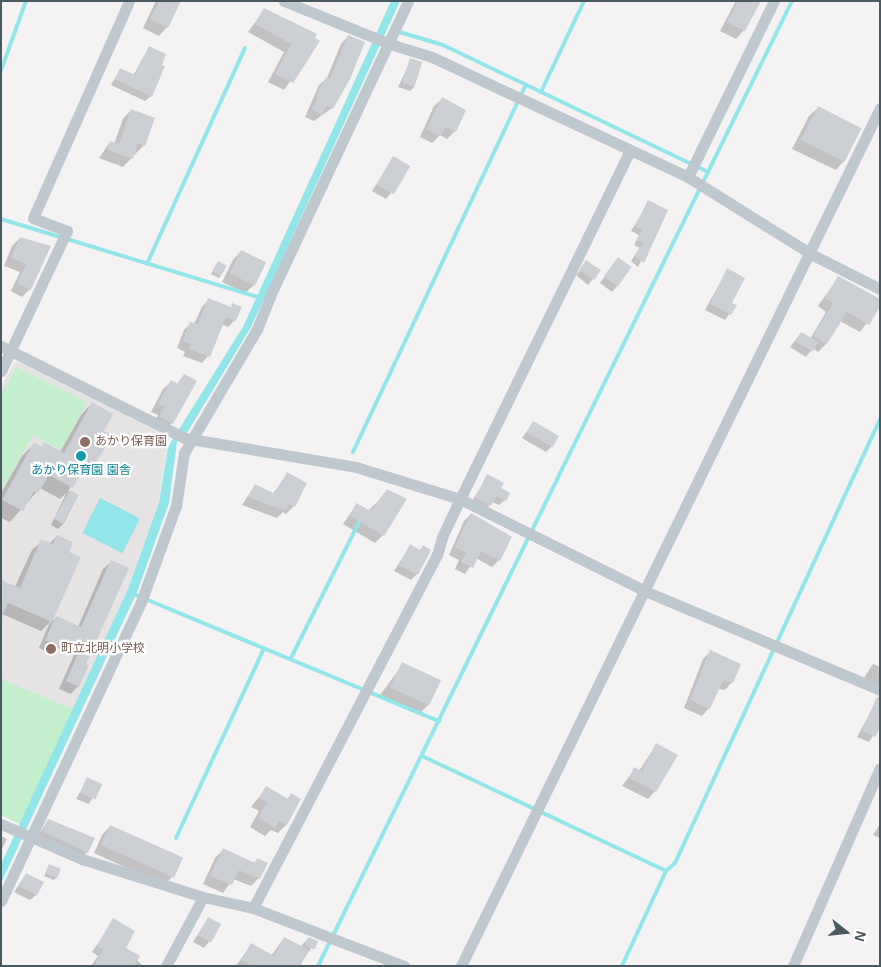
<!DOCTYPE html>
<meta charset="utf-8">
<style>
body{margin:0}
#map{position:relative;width:881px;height:967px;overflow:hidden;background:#f4f2f2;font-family:Arial,"Noto Sans JP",sans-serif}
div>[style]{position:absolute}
.education>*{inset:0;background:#e5e3e4}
.green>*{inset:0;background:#c3efcd}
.water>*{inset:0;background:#92e6ea;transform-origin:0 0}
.shadow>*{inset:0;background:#0003}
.stream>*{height:4px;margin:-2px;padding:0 2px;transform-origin:2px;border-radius:2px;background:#92e6ea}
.building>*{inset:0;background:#ccd0d4;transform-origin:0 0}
.minor>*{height:11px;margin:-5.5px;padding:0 5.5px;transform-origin:5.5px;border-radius:5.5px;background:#bec8ce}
.dots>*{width:14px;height:14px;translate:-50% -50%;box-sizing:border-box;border:2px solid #fff;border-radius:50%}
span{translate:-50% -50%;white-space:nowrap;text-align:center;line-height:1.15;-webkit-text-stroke:4.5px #fff;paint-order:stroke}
.education-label{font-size:12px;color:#785e54}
.left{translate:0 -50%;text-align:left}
.culture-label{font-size:12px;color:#0d838f}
.frame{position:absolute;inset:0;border:2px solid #4a585f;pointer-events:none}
.north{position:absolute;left:821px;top:907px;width:50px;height:50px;-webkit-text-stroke:4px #fff;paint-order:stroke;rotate:106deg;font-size:14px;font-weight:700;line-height:20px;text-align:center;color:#4a585f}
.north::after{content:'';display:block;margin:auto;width:18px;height:22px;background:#4a585f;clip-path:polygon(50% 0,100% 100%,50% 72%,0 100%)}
</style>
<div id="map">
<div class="education">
<div style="clip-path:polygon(19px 362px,76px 388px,169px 438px,158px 503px,128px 589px,20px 824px,1px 815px,1px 388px,14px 363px)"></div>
</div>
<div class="green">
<div style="clip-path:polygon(16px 367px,87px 402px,61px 450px,33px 435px,1px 491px,1px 395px)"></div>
<div style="clip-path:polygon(1px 679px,73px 709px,20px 824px,1px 815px)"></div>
</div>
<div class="water">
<div style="clip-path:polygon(391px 1px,400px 1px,251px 327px,188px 431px,177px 442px,169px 503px,137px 592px,1px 883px,1px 864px,128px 589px,159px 502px,168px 447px,244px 325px)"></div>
<div style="left:100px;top:498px;width:45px;height:39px;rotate:27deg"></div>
</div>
<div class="shadow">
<div style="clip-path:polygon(156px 1px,180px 1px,167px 27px,159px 36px,143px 28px)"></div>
<div style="clip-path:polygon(736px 1px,759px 1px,744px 30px,736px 39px,720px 31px)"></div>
<div style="clip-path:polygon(265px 9px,318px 41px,284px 90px,268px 82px,284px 52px,248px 32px)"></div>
<div style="clip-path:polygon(348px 36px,332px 108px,314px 121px,305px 117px,319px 85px,327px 78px,341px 44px)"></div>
<div style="clip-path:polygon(149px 47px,151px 96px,145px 101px,111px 85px,120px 70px,133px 76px)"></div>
<div style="clip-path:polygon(411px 60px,414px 87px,410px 91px,398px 87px)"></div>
<div style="clip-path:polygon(442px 99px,455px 131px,447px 139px,440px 135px,432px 143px,420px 137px,434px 106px)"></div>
<div style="clip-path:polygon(818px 108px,844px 161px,836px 170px,792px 149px,809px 116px)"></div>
<div style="clip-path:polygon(131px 110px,144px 145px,123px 167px,99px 158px,110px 142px,114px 144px,123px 119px)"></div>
<div style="clip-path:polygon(393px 158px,391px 193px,386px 199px,372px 191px)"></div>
<div style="clip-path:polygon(649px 202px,666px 211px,638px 267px,631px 261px,640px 248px,634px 245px,639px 235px,631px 231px)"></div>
<div style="clip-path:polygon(20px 238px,35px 245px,30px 289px,22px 297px,11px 291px,20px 272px,4px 266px,12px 246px)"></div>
<div style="clip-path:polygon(241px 251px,264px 262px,254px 285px,245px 293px,222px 282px,233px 260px)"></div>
<div style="clip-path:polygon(587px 262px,593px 279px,588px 285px,576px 275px)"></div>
<div style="clip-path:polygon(218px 263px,221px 276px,219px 278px,211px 274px)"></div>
<div style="clip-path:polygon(613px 264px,617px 286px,612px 292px,600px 283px)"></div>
<div style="clip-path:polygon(727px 270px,731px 303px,735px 306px,725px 320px,705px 310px)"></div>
<div style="clip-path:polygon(838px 278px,880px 305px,860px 332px,840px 321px,826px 344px,818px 352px,813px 348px,806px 357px,790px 347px,801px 333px,810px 339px,826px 312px,818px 306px)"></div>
<div style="clip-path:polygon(208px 300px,230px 308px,233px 305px,235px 320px,228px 327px,221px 324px,208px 356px,202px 363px,183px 356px,185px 352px,177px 348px,184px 330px,191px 323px,194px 324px,202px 307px)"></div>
<div style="clip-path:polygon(184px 375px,172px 423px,164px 431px,153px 425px,158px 415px,151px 412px,163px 389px,171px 382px,176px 385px)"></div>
<div style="clip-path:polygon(92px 403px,102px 431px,94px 465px,83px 476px,79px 474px,68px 491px,78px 496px,64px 523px,58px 529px,51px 525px,67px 492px,60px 499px,40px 488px,10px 522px,1px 518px,1px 493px,22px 456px,34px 444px,40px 448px,45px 444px,60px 452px,81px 415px)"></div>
<div style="clip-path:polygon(533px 423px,552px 446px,546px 452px,522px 438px)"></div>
<div style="clip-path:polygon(287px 474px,294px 506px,286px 514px,283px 512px,277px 518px,242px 505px,255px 485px,273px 494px)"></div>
<div style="clip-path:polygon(488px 476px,505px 500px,499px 505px,492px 502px,485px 511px,470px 504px)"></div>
<div style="clip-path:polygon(388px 491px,383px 535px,375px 543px,343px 524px,356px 505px,368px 511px)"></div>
<div style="clip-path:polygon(471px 514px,499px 560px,492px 567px,476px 558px,465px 574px,455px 569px,459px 560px,449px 555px,464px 521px)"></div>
<div style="clip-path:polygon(57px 536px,68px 552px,79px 557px,49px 624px,57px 617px,78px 627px,103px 569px,111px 562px,78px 686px,71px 694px,59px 689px,74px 655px,58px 648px,52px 654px,39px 648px,50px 622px,41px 631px,2px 614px,32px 550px,42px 541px,49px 544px)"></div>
<div style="clip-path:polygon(410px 546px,419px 551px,423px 547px,417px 574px,411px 580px,394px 571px)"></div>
<div style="clip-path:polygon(710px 652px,732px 682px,725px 690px,718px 689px,709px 708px,702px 716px,684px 708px,703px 659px)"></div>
<div style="clip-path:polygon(403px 664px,429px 704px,420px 713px,380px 695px)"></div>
<div style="clip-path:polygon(873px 664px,880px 667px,880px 685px,864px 678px)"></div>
<div style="clip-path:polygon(874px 706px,880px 724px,869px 742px,857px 737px)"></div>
<div style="clip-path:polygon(656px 745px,655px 791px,648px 799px,622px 786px,635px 769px,639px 771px)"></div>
<div style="clip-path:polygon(88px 779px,100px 785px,89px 804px,76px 799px)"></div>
<div style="clip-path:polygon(266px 788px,286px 800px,291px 795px,286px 825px,278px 833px,271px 830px,265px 836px,250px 827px,259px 811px,251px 807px)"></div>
<div style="clip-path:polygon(48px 820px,87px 852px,81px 858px,37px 837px)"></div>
<div style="clip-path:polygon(880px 824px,880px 838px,873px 835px)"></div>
<div style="clip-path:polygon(110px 826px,173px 876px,164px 885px,94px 853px,102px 835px)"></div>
<div style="clip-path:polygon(1px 836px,7px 839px,1px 851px)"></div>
<div style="clip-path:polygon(223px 850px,254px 863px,257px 860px,259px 878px,251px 886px,233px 879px,223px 893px,203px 884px,215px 858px)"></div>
<div style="clip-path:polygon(50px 866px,56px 878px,54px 880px,44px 876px)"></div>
<div style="clip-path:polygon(26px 874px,36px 895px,30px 900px,14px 892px)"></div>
<div style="clip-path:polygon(208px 918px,209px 942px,204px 948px,193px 942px)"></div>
<div style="clip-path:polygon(114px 920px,124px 948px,143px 966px,91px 966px,98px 956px,92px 952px)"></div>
<div style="clip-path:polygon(284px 938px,300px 947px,308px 939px,316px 941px,299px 966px,236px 966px,251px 945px,271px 956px)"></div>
</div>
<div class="stream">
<div style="left:396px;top:31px;width:49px;rotate:16.6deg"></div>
<div style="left:443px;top:45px;width:294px;rotate:25.6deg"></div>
<div style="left:1px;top:70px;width:73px;rotate:-70.1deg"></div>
<div style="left:541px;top:92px;width:101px;rotate:-64.7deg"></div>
<div style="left:1px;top:219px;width:269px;rotate:16.9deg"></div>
<div style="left:147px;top:264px;width:237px;rotate:-65.6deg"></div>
<div style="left:353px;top:452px;width:406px;rotate:-64.8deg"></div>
<div style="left:131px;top:593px;width:334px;rotate:22.6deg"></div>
<div style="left:291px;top:658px;width:152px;rotate:-63.4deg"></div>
<div style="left:422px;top:756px;width:270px;rotate:25.2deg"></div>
<div style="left:666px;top:871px;width:105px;rotate:114.9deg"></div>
<div style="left:176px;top:838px;width:209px;rotate:-65.1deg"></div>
<div style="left:666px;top:871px;width:12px;rotate:-42deg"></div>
<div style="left:675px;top:863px;width:489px;rotate:-65.2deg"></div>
<div style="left:318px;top:966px;width:1075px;rotate:-63.84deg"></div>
</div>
<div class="building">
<div style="clip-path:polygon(159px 1px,181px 1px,168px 28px,150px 19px)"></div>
<div style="clip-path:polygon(738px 1px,761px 1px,745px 31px,727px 22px)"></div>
<div style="clip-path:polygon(264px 8px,317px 34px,315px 38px,320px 41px,293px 83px,275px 74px,291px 44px,255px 24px)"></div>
<div style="clip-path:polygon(348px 35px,365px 42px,350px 79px,333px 109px,327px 106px,322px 115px,312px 109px,318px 97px,316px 95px,326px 77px,330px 79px)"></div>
<div style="clip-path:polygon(149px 46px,166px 54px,162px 65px,165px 66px,152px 97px,115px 79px,120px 68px,135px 75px)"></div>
<div style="left:410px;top:58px;width:13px;height:26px;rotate:18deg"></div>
<div style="clip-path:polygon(442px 97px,466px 110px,456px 132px,446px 127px,440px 136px,426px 129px)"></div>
<div style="left:818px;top:106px;width:49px;height:38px;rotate:27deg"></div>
<div style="clip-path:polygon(131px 109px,155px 118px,145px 146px,138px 143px,133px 159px,107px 150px,110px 141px,119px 144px)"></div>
<div style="left:393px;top:156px;width:20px;height:33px;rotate:30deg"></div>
<div style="clip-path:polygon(648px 200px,668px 210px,644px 263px,634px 256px,643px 243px,637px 240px,642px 230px,635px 226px)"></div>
<div style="clip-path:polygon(20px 237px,51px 246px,31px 290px,17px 283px,26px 264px,11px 258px)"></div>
<div style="left:241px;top:250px;width:28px;height:26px;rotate:26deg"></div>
<div style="left:618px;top:257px;width:17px;height:24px;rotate:36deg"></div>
<div style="left:586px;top:260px;width:18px;height:12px;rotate:34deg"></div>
<div style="left:218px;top:261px;width:10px;height:12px;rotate:29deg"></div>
<div style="clip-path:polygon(727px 268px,745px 278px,732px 303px,737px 305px,731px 315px,710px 304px)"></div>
<div style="clip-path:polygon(838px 276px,880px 299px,880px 307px,869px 325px,847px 312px,827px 344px,813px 336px,833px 303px,825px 298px)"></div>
<div style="clip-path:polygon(208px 298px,231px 307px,232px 303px,242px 307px,236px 321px,226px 317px,210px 357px,189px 349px,191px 344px,183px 341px,190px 322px,198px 324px)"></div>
<div style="left:801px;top:332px;width:20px;height:11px;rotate:30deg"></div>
<div style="clip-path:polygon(184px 374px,197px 381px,173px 424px,159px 417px,165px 407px,158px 404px,171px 380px,178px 384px)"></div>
<div style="clip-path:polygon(92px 402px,113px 414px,104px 431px,112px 435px,95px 465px,88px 461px,73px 488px,49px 475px,38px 493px,34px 491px,23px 511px,2px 500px,34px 442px,42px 447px,44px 442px,64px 453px)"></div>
<div style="left:533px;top:421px;width:30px;height:13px;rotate:30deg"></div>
<div style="clip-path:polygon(287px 472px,307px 483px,295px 507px,289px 504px,286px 511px,248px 497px,255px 484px,275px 494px)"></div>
<div style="clip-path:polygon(487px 474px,504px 483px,501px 488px,510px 493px,506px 501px,497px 496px,491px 506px,475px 498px)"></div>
<div style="clip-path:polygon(387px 489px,407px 499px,384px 536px,350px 516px,356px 503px,371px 511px)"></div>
<div style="left:70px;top:490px;width:10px;height:33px;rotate:29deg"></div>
<div style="clip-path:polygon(471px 513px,512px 537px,500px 561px,481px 551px,473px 568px,461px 562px,466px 553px,455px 547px)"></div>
<div style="clip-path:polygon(57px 535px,73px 542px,69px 552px,81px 557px,52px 622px,8px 603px,1px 619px,1px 580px,20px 588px,41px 539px,53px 544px)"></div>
<div style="clip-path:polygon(410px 544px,420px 550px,423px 545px,431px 550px,418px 575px,399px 565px)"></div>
<div style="clip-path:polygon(111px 560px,129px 568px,86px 664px,89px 665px,79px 687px,66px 681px,81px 647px,64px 640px,61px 647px,45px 640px,56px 616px,81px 627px)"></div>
<div style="clip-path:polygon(710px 650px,741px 664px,733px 683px,723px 681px,710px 709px,690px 700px)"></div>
<div style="left:402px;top:662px;width:43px;height:28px;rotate:25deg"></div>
<div style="clip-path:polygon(877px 697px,880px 697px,880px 728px,875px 737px,862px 731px)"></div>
<div style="clip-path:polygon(656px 743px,678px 755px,656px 792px,629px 778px,634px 767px,642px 771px)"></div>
<div style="left:87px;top:777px;width:17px;height:17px;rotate:25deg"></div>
<div style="clip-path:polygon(266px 786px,288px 799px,291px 793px,301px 799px,287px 825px,279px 821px,275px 828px,258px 818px,267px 802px,259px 798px)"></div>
<div style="clip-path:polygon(48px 819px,95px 838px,88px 853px,42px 831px)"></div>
<div style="left:110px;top:825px;width:80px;height:22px;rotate:24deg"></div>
<div style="clip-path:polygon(223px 848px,255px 863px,257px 858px,268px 863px,260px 879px,239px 870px,232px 885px,210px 876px)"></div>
<div style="left:49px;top:864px;width:13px;height:10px;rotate:23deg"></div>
<div style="left:26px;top:873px;width:20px;height:15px;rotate:27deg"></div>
<div style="left:208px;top:917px;width:15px;height:21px;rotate:28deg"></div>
<div style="clip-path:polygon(113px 918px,135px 931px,126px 948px,140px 956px,134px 966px,94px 966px,103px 949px,97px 946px)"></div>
<div style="clip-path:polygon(284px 937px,309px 950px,300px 966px,252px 966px,242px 960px,251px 943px,274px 956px)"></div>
<div style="left:308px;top:937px;width:11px;height:9px;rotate:22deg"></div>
</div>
<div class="minor">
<div style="left:284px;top:1px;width:114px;rotate:22.1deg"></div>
<div style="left:390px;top:44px;width:44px;rotate:17.2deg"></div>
<div style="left:432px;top:57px;width:283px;rotate:25.1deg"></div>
<div style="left:688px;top:177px;width:145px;rotate:32deg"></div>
<div style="left:811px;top:254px;width:77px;rotate:26.9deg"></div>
<div style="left:688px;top:177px;width:196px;rotate:-64deg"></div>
<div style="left:1px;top:346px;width:206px;rotate:26.6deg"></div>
<div style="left:185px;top:438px;width:173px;rotate:9.6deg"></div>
<div style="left:356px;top:467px;width:109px;rotate:17.1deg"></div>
<div style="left:460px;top:499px;width:207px;rotate:26.4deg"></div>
<div style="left:645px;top:591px;width:255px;rotate:22.8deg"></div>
<div style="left:1px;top:371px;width:155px;rotate:-64.8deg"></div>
<div style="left:67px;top:231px;width:36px;rotate:-159deg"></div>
<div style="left:33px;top:218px;width:237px;rotate:-66.1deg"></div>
<div style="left:1px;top:824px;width:88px;rotate:23.4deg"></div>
<div style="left:82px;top:859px;width:127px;rotate:17.4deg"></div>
<div style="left:203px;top:897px;width:51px;rotate:12.4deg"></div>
<div style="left:253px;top:908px;width:162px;rotate:21deg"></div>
<div style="left:1px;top:901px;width:330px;rotate:-64.9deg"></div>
<div style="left:141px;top:602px;width:102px;rotate:-70deg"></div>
<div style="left:176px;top:506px;width:54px;rotate:-81.4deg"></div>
<div style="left:184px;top:453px;width:144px;rotate:-59.5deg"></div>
<div style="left:257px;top:329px;width:35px;rotate:-68deg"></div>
<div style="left:270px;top:296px;width:326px;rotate:-64.9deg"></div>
<div style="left:253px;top:908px;width:398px;rotate:-62.5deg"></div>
<div style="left:437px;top:555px;width:19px;rotate:-74deg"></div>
<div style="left:442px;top:537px;width:42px;rotate:-64.7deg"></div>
<div style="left:460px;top:499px;width:388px;rotate:-64deg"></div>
<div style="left:166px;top:966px;width:78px;rotate:-61.8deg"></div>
<div style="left:461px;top:966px;width:955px;rotate:-63.97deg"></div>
<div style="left:793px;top:966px;width:216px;rotate:-66.3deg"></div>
</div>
<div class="dots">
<div style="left:85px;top:442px;background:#8d6e63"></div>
<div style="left:81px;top:456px;background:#0f9aa8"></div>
<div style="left:51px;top:649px;background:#8d6e63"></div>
</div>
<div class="education-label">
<span class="left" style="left:95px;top:442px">あかり保育園</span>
<span class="left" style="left:61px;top:649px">町立北明小学校</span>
</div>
<div class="culture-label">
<span style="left:81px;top:471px">あかり保育園 園舎</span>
</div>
<div class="frame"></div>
<div class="north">N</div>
</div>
